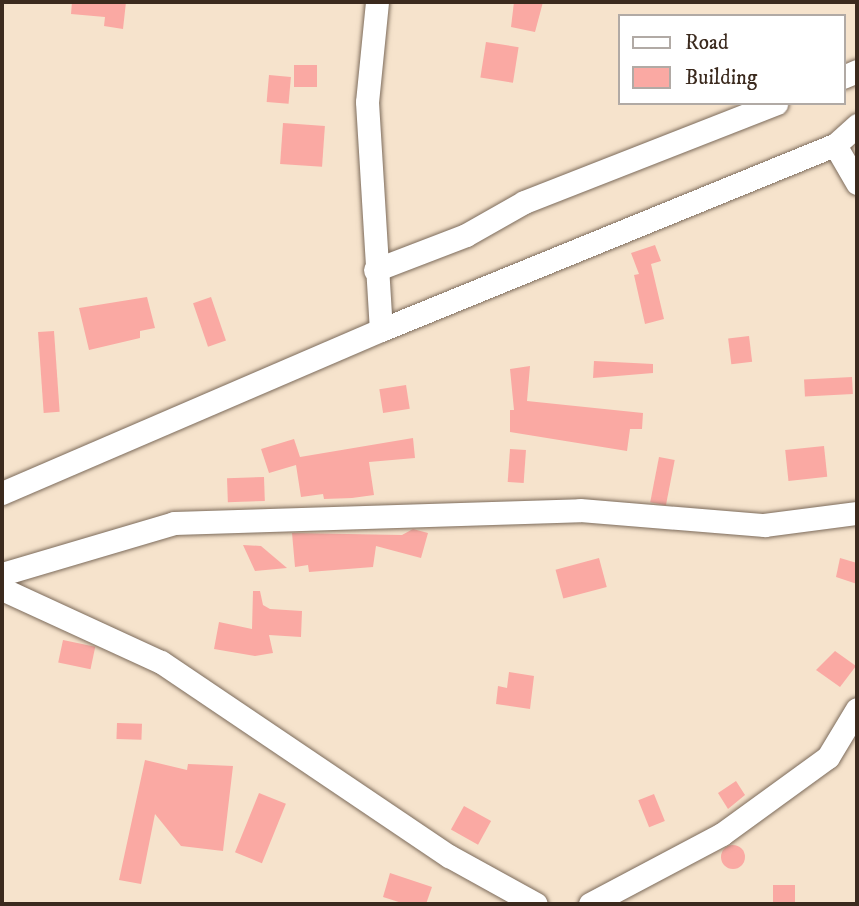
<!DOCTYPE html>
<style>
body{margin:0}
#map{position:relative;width:859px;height:906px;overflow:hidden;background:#f6e3cc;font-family:"IM FELL DW Pica",serif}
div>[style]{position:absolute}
.building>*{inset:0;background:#faa9a3;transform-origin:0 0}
.round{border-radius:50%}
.roads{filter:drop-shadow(0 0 2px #7c6b5b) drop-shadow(0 0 2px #7c6b5b)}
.minor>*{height:23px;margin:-11.5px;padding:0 11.5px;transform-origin:11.5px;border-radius:11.5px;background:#fff}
span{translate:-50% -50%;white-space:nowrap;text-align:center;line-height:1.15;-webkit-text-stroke:5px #fff;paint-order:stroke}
.frame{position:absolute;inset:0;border:4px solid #3b2a1e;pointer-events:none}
.legend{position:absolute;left:618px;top:14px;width:228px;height:91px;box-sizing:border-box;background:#fff;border:2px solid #b1aaa5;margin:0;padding:9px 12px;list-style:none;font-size:21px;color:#3b2a1e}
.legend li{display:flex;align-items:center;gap:14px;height:35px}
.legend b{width:35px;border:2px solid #b1aaa5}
</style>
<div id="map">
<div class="building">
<div style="clip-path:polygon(72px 2px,126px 2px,123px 29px,104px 26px,105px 17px,71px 14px)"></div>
<div style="clip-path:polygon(514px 2px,543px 2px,535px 32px,511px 27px)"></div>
<div style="left:486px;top:42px;width:33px;height:36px;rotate:9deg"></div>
<div style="left:294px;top:65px;width:23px;height:22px"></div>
<div style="left:269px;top:75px;width:22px;height:27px;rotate:5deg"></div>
<div style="left:283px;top:123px;width:42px;height:41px;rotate:4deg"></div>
<div style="clip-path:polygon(655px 245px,661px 261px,651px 264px,664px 319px,645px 324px,634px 275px,639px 274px,631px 253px)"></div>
<div style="clip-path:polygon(147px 297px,155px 328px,140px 331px,140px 338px,89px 350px,79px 308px)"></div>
<div style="left:211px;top:297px;width:46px;height:19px;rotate:71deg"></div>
<div style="left:54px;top:331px;width:81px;height:16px;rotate:86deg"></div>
<div style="left:749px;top:336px;width:26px;height:21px;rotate:83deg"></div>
<div style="clip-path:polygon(594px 361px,653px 364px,653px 373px,593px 378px)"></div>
<div style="clip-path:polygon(530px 366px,527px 401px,643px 413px,642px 429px,630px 429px,627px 451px,510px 432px,510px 410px,514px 410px,510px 369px)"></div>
<div style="left:852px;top:377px;width:17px;height:48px;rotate:87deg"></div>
<div style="left:406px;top:385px;width:24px;height:27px;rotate:81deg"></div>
<div style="clip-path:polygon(413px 438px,415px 458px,369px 462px,374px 495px,352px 498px,324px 499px,323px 494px,301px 497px,296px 465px,269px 473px,261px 449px,294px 439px,300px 457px)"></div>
<div style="left:824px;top:446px;width:31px;height:39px;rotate:84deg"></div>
<div style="left:510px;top:449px;width:16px;height:33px;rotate:4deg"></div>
<div style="left:659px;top:457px;width:16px;height:46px;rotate:11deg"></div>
<div style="left:264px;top:477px;width:24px;height:37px;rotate:88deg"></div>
<div style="clip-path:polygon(413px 529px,428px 533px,421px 558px,376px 546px,373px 567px,309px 572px,308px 565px,295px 567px,292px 533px,402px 535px)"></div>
<div style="clip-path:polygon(243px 545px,261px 546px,287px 568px,255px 571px)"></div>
<div style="left:599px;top:558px;width:30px;height:45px;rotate:75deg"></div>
<div style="clip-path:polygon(840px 558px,857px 563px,857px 584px,836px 577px)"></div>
<div style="clip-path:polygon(253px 591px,260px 591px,263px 605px,270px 609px,302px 611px,301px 637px,269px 635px,273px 653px,255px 656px,214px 649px,219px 622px,252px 629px)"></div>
<div style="left:63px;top:640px;width:33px;height:23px;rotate:12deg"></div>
<div style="clip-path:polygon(835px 651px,856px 666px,840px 687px,816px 670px)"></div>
<div style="clip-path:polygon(509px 672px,534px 676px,530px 709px,496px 704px,498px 686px,507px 688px)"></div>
<div style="left:117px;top:723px;width:25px;height:16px;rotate:2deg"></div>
<div style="clip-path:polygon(145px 760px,187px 770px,188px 764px,233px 766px,223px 851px,181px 846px,155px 814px,141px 884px,119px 880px)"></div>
<div style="clip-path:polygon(736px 781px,745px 795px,728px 809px,718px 793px)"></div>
<div style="left:259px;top:793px;width:29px;height:64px;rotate:22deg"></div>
<div style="left:654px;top:794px;width:29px;height:17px;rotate:68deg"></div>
<div style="left:464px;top:806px;width:31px;height:27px;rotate:29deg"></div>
<div class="round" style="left:721px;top:845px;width:24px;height:24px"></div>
<div style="clip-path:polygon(390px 873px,432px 887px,426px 904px,405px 904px,383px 897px)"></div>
<div style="left:773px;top:885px;width:22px;height:19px"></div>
</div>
<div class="roads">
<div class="minor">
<div style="left:377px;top:2px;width:100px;rotate:95.7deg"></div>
<div style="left:367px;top:102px;width:228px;rotate:86.5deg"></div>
<div style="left:843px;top:77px;width:15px;rotate:-23deg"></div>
<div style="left:835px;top:145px;width:44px;rotate:59.9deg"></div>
<div style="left:375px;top:270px;width:97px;rotate:-21deg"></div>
<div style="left:466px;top:235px;width:67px;rotate:-29.6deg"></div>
<div style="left:524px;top:202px;width:271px;rotate:-21.4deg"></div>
<div style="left:2px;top:493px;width:413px;rotate:-23.3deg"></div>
<div style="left:381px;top:330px;width:490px;rotate:-22.2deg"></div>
<div style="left:835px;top:145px;width:30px;rotate:-42deg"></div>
<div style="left:2px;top:574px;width:179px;rotate:-16.5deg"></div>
<div style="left:174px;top:523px;width:406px;rotate:-1.8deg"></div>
<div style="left:580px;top:510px;width:185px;rotate:4.7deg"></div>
<div style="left:764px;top:525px;width:94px;rotate:-7.4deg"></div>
<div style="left:2px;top:589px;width:175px;rotate:24.7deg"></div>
<div style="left:161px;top:662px;width:347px;rotate:34deg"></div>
<div style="left:449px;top:856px;width:99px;rotate:28.9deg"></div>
<div style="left:590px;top:904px;width:149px;rotate:-27.9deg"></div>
<div style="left:722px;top:834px;width:131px;rotate:-36deg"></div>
<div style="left:828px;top:757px;width:56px;rotate:-58.9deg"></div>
</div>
</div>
<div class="frame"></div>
<ul class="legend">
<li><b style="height:9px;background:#fff"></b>Road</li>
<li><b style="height:19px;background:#faa9a3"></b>Building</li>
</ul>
</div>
